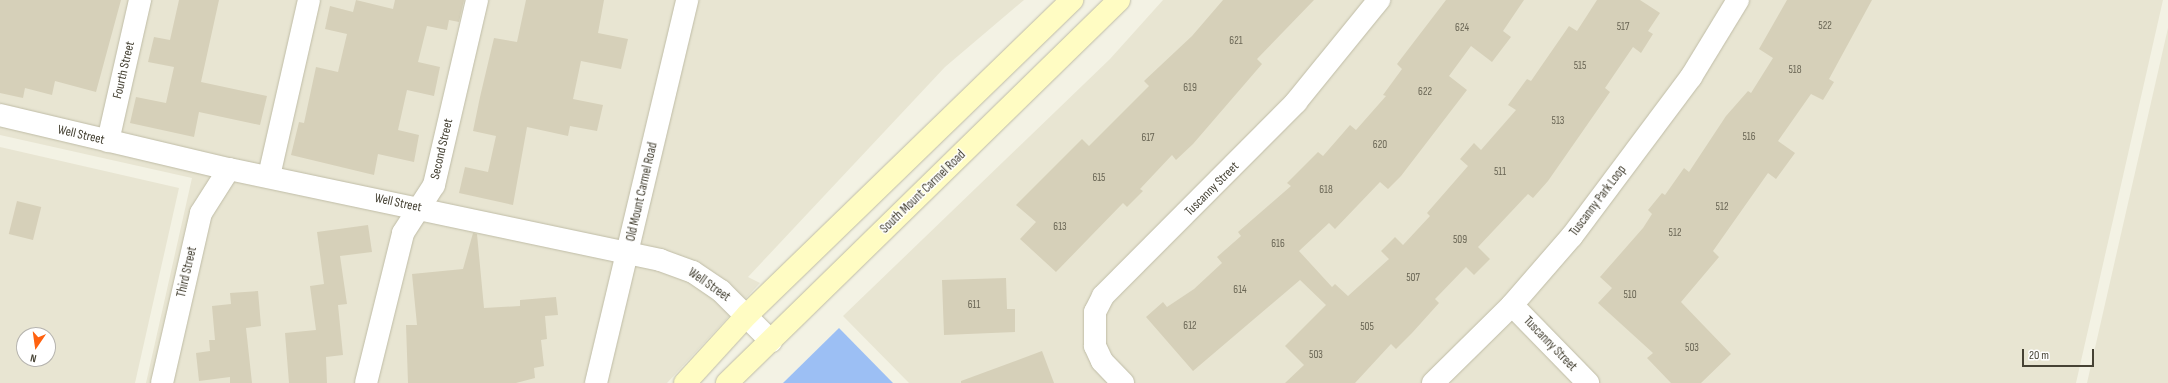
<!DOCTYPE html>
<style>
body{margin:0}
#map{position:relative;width:2168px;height:383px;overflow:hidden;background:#f3f2e4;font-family:"Sofia Sans Condensed",sans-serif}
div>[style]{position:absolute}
.residential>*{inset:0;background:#e8e5d2}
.water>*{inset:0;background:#9cbff4}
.building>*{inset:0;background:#d6d0b9;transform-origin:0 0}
.roads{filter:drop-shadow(0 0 1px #bfbca6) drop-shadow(0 0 1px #bfbca6)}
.street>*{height:22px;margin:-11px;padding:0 11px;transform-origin:11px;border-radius:11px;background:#fff}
.secondary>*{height:22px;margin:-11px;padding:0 11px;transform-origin:11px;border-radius:11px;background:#fffcc3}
span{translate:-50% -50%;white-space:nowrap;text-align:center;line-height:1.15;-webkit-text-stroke:3px #fff;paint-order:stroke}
.number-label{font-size:11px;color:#6a6655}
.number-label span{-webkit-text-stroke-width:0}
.street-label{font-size:13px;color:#464234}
.north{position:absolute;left:16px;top:327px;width:40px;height:40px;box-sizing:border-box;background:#fff;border:1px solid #b5b3ae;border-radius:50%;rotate:193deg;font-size:11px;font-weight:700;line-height:16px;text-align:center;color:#464234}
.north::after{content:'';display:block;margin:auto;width:14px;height:18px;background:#ff6210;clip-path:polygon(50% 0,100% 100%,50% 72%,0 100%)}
.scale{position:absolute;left:2022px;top:349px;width:72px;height:18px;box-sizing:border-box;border:2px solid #464234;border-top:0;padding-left:5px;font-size:12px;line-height:14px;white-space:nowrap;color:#464234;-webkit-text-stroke:3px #fff;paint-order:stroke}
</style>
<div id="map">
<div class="residential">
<div style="clip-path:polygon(0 0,1024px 0,945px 67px,748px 277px,760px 283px,667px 383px,146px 383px,192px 178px,0 135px)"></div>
<div style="clip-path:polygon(1163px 0,2163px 0,2076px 383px,909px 383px,843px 316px,1110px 59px)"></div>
<div style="clip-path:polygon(2168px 28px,2168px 383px,2087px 383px)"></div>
<div style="clip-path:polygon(evenodd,0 147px,179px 188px,135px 383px,0 383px,0 147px,24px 335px,48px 335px,48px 359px,24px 359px,24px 335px)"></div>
</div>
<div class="water">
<div style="clip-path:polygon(839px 328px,893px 383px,783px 383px)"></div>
</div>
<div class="building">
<div style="clip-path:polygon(0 0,121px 0,96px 92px,55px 81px,52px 95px,25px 88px,23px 98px,0 93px)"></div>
<div style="clip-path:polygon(179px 0,219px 0,201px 82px,267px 96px,260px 125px,199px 112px,194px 137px,130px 123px,136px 97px,166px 103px,174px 67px,148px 62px,154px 37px,170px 40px)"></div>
<div style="clip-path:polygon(356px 0,393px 9px,395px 0,464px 0,459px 22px,449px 20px,447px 30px,427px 26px,418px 62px,440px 67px,434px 96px,407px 90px,398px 130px,419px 135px,414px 162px,378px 154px,374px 175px,291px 155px,299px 122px,304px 123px,316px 67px,338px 72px,347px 34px,325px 29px,330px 6px,353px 12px)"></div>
<div style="clip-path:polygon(526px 0,604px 0,598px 33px,628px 39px,621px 69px,581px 61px,573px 99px,603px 105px,597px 131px,570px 126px,568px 136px,527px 127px,513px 205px,459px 193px,465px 167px,488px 172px,496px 136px,473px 131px,480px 97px,494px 38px,517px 42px)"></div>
<div style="clip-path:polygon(1223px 0,1314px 0,1257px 59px,1262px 64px,1193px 144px,1176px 160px,1172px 155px,1140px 189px,1143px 191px,1127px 207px,1123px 203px,1056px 272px,1020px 239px,1036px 222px,1016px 205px,1082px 139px,1089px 146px,1149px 86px,1144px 81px,1192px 36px)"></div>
<div style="clip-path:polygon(1446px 0,1524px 0,1503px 31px,1511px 37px,1492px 62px,1471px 46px,1449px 76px,1467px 90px,1401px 176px,1388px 189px,1380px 182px,1335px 229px,1329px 223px,1299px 251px,1332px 287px,1335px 284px,1348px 296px,1389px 259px,1381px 251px,1395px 237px,1403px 245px,1430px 216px,1427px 213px,1468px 166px,1460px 159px,1474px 143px,1481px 150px,1516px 110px,1508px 105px,1527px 79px,1531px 81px,1569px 26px,1577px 31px,1597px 0,1640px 0,1660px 13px,1648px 31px,1653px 34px,1641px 53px,1633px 47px,1605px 88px,1610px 92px,1548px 181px,1533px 198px,1528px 194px,1478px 247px,1490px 259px,1474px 275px,1466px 267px,1435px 299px,1439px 303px,1412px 333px,1396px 349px,1391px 344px,1355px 383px,1285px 383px,1304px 365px,1285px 346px,1326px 305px,1300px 280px,1193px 371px,1146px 317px,1163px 302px,1167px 307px,1194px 289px,1222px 263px,1217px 257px,1241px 236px,1238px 232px,1291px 186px,1287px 183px,1318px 152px,1323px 156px,1350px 125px,1356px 130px,1386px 96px,1383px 95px,1402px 69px,1397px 64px)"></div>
<div style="clip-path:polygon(1787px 0,1872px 0,1829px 79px,1834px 82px,1823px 100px,1811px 94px,1778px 141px,1795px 153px,1776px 179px,1768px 173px,1713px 251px,1719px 257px,1681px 302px,1731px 354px,1701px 383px,1671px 383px,1647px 358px,1653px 353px,1598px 303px,1612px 288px,1600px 277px,1643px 228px,1652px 214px,1648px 210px,1662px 193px,1665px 195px,1684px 168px,1689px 172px,1726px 116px,1748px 91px,1751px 93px,1773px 58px,1759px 49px)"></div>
<div style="left:17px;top:201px;width:25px;height:34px;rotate:14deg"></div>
<div style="clip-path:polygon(368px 225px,372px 252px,340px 256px,347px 304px,338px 305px,343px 355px,326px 357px,327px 383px,289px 383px,285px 333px,316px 330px,310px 286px,324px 284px,317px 232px)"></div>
<div style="clip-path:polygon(473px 233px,477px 234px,484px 308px,520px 306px,520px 300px,556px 297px,558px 315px,545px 316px,547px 339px,541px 340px,544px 366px,534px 368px,535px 378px,516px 383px,408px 383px,406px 325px,417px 325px,412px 274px,463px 269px)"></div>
<div style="clip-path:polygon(1006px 278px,1007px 309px,1015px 309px,1015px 332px,944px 335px,942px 280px)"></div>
<div style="clip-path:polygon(258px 291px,261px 326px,246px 328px,252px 383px,230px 383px,230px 377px,199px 381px,196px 353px,210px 351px,209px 340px,215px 340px,212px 306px,231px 304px,230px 293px)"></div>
<div style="clip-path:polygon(1042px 351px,1054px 383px,961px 383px,961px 381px)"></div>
</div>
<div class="roads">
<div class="street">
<div style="left:0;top:115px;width:235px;rotate:13.3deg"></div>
<div style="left:229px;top:169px;width:441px;rotate:11.9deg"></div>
<div style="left:660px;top:260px;width:35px;rotate:20deg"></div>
<div style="left:693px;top:272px;width:34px;rotate:34deg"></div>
<div style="left:721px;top:291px;width:71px;rotate:45deg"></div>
<div style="left:108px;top:141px;width:145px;rotate:-77.2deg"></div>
<div style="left:269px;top:176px;width:180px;rotate:-77.2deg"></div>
<div style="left:1512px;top:305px;width:109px;rotate:45.7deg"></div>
<div style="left:162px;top:383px;width:174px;rotate:-77.1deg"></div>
<div style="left:201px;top:213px;width:52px;rotate:-57.5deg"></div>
<div style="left:366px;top:383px;width:154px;rotate:-76.1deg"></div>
<div style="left:403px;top:233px;width:57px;rotate:-57.1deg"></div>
<div style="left:434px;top:185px;width:190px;rotate:-76.9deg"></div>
<div style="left:596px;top:383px;width:394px;rotate:-76.6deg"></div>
<div style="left:1123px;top:383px;width:30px;rotate:-134deg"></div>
<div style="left:1102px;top:361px;width:17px;rotate:-115deg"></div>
<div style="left:1095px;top:346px;width:34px;rotate:-90deg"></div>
<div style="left:1095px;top:312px;width:18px;rotate:-63deg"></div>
<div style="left:1103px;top:296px;width:274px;rotate:-45.1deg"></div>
<div style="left:1296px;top:102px;width:132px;rotate:-50.9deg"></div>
<div style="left:1433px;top:383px;width:111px;rotate:-44.6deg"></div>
<div style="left:1512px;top:305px;width:91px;rotate:-49deg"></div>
<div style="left:1572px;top:236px;width:199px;rotate:-53.2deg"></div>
<div style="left:1691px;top:77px;width:90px;rotate:-58.6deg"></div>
</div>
<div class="secondary">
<div style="left:685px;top:383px;width:92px;rotate:-47.6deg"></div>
<div style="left:747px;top:315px;width:453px;rotate:-44.1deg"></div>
<div style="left:727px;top:383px;width:548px;rotate:-44.33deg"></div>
</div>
</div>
<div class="number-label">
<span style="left:1825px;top:26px">522</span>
<span style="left:1623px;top:27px">517</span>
<span style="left:1462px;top:28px">624</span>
<span style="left:1236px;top:41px">621</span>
<span style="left:1580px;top:66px">515</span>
<span style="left:1795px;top:70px">518</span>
<span style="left:1190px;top:88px">619</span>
<span style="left:1425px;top:92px">622</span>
<span style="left:1558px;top:121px">513</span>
<span style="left:1749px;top:137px">516</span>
<span style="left:1148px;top:138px">617</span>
<span style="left:1380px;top:145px">620</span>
<span style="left:1500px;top:172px">511</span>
<span style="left:1099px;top:178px">615</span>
<span style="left:1326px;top:190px">618</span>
<span style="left:1722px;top:207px">512</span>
<span style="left:1060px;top:227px">613</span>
<span style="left:1675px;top:233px">512</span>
<span style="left:1460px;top:240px">509</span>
<span style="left:1278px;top:244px">616</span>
<span style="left:1413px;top:278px">507</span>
<span style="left:1240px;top:290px">614</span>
<span style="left:1630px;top:295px">510</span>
<span style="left:974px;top:305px">611</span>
<span style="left:1190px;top:326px">612</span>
<span style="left:1367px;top:327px">505</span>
<span style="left:1692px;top:348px">503</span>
<span style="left:1316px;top:355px">503</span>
</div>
<div class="street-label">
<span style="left:124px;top:70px;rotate:-77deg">Fourth Street</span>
<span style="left:81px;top:135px;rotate:13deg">Well Street</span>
<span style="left:442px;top:149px;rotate:-77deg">Second Street</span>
<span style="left:1212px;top:189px;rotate:-45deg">Tuscanny Street</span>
<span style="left:642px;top:192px;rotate:-77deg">Old Mount Carmel Road</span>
<span style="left:923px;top:192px;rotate:-44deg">South Mount Carmel Road</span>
<span style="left:1598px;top:201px;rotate:-53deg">Tuscanny Park Loop</span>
<span style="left:398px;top:203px;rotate:12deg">Well Street</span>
<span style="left:187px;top:272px;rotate:-77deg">Third Street</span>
<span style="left:709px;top:285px;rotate:35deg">Well Street</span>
<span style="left:1550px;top:344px;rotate:46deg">Tuscanny Street</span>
</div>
<div class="north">N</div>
<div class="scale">20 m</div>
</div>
